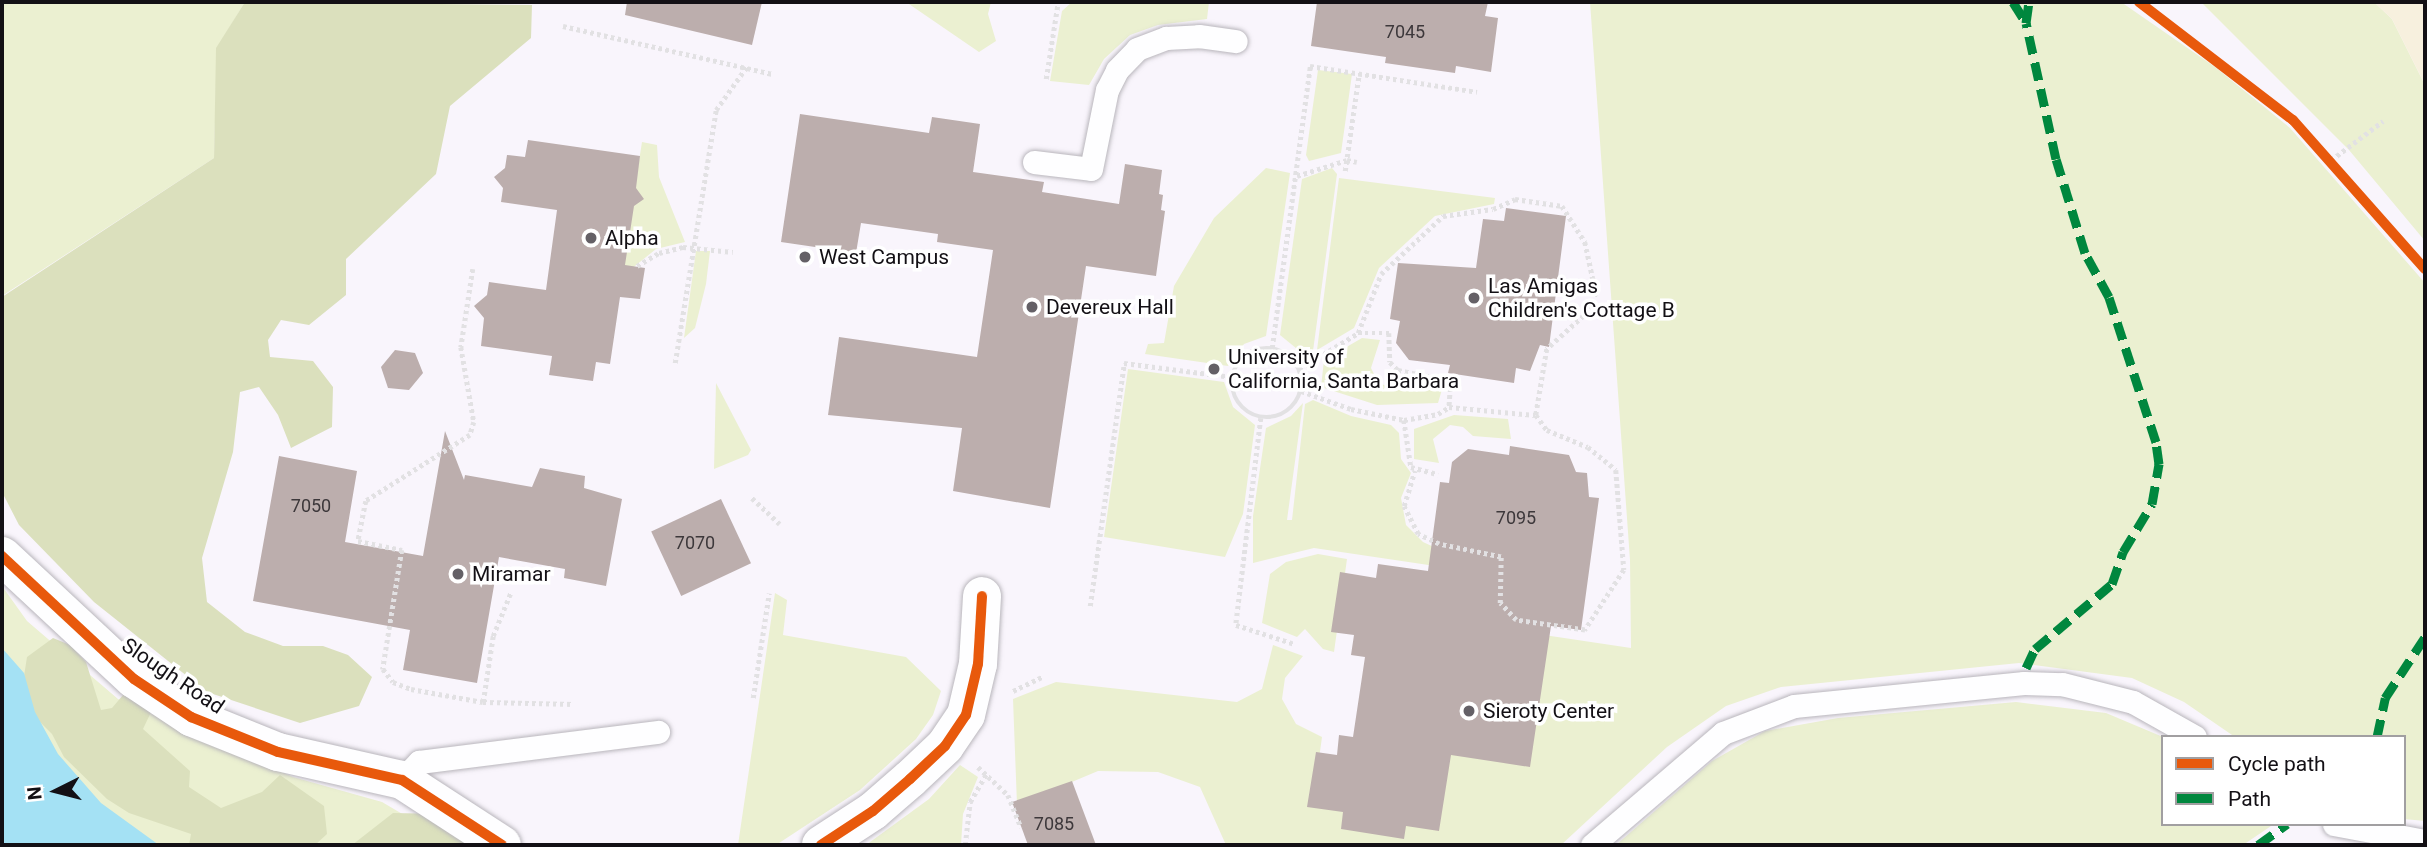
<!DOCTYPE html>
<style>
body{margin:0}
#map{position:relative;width:2427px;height:847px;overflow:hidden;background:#f9f5fc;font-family:Roboto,sans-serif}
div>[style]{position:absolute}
.green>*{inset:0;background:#ebf0d1}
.forest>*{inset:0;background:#dbe0bd}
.sand>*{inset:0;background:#f7f0de}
.water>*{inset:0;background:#a4e1f4}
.building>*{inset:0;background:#bcaead;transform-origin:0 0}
.path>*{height:4.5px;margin-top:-2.25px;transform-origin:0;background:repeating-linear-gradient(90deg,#e2e1e3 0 3.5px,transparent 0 7px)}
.path>.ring{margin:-2.25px;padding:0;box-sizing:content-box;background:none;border:4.5px solid #e2e1e3;border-radius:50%}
.roads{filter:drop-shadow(0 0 2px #b9b6bc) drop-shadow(0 0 2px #b9b6bc)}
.service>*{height:23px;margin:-11.5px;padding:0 11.5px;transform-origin:11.5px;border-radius:11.5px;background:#fefeff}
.minor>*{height:38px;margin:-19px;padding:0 19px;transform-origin:19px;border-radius:19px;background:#fefeff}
.quiet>*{height:9px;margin-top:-4.5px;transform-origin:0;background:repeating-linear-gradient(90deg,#00873e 0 18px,transparent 0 27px)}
.cycleway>*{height:10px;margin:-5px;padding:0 5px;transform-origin:5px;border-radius:5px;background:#e8590c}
.dots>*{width:19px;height:19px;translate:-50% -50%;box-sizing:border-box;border:4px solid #fff;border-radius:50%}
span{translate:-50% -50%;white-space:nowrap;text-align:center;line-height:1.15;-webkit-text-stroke:7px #fff;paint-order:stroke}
.number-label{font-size:18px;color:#3d383b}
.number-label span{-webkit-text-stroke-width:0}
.poi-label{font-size:21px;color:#131015}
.left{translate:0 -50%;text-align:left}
.street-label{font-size:21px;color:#131015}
.frame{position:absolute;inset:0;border:4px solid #131015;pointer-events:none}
.legend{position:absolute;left:2161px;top:735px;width:245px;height:91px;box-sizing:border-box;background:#fff;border:2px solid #a19fa1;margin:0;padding:9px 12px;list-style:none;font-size:21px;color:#131015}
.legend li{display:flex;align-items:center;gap:14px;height:35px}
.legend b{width:35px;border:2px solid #a19fa1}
.north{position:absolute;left:21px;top:756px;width:70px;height:70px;-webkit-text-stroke:5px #fff;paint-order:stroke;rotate:264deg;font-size:19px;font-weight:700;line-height:28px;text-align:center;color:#131015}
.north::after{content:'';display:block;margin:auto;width:24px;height:32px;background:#131015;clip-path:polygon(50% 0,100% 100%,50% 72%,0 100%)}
</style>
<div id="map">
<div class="green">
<div style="clip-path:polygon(2px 2px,245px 2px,217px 48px,214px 158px,2px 296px)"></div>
<div style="clip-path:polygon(906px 2px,991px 2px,988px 14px,996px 41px,979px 52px)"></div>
<div style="clip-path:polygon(1072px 2px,1209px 2px,1207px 19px,1158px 25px,1130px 35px,1104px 59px,1089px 85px,1050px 81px,1062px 11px)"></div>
<div style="clip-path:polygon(1590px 2px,2121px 2px,2215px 67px,2290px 128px,2425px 283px,2425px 821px,2404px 819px,2404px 737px,2235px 737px,2184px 702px,2132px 678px,2019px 663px,1781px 687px,1726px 706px,1667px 747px,1561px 845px,1226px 845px,1200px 787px,1158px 772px,1098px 771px,1017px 805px,1013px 699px,1056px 682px,1237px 702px,1262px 689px,1273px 645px,1303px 656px,1285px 678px,1282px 699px,1296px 724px,1322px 737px,1313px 803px,1349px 807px,1442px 567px,1314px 548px,1253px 563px,1253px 516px,1266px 428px,1291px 416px,1303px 403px,1287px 520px,1292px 520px,1305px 404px,1313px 400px,1351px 416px,1391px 425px,1399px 433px,1401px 459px,1411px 473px,1401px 498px,1406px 525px,1423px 542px,1436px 548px,1518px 631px,1631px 648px,1630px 560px)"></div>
<div style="clip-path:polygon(2201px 2px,2374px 2px,2392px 19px,2425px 85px,2425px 241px,2349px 150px)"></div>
<div style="clip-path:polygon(1318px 70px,1352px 74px,1341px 153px,1309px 161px,1306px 155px)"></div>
<div style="clip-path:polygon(642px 142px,657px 145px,659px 177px,685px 242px,656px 249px,630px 270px,622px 268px)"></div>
<div style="clip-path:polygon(1266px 168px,1290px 173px,1266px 336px,1244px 344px,1228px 366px,1145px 354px,1148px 344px,1164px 343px,1174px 286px,1214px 218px)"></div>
<div style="clip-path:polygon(1332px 168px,1337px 174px,1313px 351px,1302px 353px,1280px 335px,1302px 179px)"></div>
<div style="clip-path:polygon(1339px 178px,1495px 198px,1494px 204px,1435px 216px,1379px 268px,1354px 328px,1317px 350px)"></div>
<div style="clip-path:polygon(696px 251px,710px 251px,706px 284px,695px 328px,684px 338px)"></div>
<div style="clip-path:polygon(1362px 338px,1380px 340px,1371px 368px,1378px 382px,1390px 388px,1406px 380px,1443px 386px,1438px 403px,1377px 405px,1321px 387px,1324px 360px)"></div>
<div style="clip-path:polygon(1128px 369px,1224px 382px,1233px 407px,1255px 425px,1243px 514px,1225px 557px,1104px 537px)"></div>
<div style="clip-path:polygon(716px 383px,751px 450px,748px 455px,714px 469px)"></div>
<div style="clip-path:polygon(1454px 415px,1508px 419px,1511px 439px,1473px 436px,1463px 427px,1450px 425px,1433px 439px,1439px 463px,1414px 459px,1414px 429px)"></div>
<div style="clip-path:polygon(1318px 554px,1347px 559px,1334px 652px,1323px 649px,1305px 629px,1297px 637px,1262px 623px,1270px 574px,1286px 562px)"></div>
<div style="clip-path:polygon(2px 586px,27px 621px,118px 699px,293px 777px,382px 802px,455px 845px,2px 845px)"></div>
<div style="clip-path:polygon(775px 593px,787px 600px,783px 635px,906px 657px,941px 691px,933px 715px,916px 739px,860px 790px,776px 845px,738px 845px)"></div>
<div style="clip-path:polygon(2016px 702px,2106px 713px,2163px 737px,2163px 824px,2274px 824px,2243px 845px,1616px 845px,1712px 761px,1765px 731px,1838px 718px)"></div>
<div style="clip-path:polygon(960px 765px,978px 777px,963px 814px,961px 845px,866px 845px,929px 799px)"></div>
</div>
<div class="forest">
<div style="clip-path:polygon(245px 2px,532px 5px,531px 38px,450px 106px,436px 174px,346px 259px,346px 295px,309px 325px,281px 320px,268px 340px,270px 357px,313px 361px,333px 387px,332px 427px,291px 448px,278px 415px,259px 387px,240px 392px,233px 452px,202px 558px,207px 602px,245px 632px,283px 646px,323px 646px,348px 655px,372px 677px,359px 706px,300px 723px,207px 692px,94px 602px,19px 525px,2px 492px,2px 297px,214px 158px,216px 48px)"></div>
<div style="clip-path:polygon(53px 638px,70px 645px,86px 662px,101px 710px,112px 708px,123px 695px,152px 710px,143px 729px,190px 771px,189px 787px,221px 808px,262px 792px,280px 775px,324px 806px,327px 834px,315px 845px,189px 845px,191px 834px,129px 813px,107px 799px,64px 757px,52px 734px,30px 712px,22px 689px,27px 657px)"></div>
<div style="clip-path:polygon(393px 813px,444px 814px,466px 845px,352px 845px)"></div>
</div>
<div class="sand">
<div style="clip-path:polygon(2374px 2px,2425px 2px,2425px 85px,2392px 19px)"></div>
</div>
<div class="water">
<div style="clip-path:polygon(2px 648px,24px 673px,35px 712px,58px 754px,101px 803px,159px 845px,2px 845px)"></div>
</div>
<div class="building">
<div style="clip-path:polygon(627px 2px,762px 2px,752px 45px,625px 15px)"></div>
<div style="clip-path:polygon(1317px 2px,1488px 2px,1485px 16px,1498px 18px,1491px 72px,1456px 66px,1455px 73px,1385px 63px,1386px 57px,1311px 46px)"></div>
<div style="clip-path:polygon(800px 114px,929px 133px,932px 117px,980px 124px,973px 172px,1044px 182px,1042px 192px,1119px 204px,1125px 164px,1162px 170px,1159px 194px,1163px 195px,1161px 210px,1165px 211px,1156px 276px,1086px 266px,1050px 508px,953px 491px,962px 428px,828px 415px,839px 337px,977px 357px,993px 250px,937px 242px,938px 234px,861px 223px,856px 253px,781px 242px)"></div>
<div style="clip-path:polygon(528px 140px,640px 156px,636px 188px,644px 199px,634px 206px,625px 265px,645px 268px,640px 299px,620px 297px,610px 364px,596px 362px,593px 381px,549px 375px,552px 356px,481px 346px,484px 318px,474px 306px,487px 295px,489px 282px,546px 290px,557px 210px,501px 202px,503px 188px,494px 177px,505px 168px,507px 155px,525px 157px)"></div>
<div style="clip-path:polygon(1506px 208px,1566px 216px,1549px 347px,1540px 345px,1530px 371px,1516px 368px,1514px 383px,1448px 373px,1450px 365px,1409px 360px,1396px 343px,1400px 321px,1390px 319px,1398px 263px,1476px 268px,1483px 219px,1504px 221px)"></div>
<div style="clip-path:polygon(395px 350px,415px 353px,423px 373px,409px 390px,388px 388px,381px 367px)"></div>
<div style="clip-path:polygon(445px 431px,464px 480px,465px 475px,532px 487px,540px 468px,585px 476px,584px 488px,622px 499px,606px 586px,564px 578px,565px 569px,499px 557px,477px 683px,403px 670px,410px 630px,253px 601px,279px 456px,357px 471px,345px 542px,423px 556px)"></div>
<div style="clip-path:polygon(1510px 446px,1569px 455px,1576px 472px,1587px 473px,1589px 497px,1599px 498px,1581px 630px,1551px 626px,1530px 767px,1451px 755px,1439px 831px,1406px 826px,1404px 839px,1341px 829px,1343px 812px,1307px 807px,1316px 752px,1337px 755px,1339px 735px,1353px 737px,1365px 657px,1351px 655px,1354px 635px,1331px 632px,1340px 572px,1376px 578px,1378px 564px,1428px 571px,1440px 482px,1449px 483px,1452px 462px,1468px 449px,1509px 455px)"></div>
<div style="left:721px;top:499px;width:71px;height:77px;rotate:65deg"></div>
<div style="clip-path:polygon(1072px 781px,1096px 845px,1028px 845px,1012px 802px)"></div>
</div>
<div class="path">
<div style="left:563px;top:26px;width:215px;rotate:12.9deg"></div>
<div style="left:1046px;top:79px;width:78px;rotate:-81.1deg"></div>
<div style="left:2331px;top:160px;width:65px;rotate:-36.9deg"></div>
<div style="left:1345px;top:171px;width:98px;rotate:-81.8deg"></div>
<div style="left:1297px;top:176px;width:52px;rotate:-17.7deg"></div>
<div style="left:1347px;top:160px;width:10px;rotate:11deg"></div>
<div style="left:637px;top:266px;width:26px;rotate:-31deg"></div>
<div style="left:659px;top:253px;width:25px;rotate:-14deg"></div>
<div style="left:683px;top:247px;width:50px;rotate:5.7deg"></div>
<div style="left:473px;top:269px;width:79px;rotate:98.7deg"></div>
<div style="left:461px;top:347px;width:76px;rotate:80.2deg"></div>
<div style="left:474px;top:422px;width:14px;rotate:107deg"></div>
<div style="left:470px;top:435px;width:123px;rotate:147.6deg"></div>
<div style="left:366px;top:501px;width:41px;rotate:101.3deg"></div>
<div style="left:358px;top:541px;width:45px;rotate:11.6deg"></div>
<div style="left:402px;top:550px;width:121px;rotate:99.1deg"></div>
<div style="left:383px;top:669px;width:16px;rotate:52deg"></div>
<div style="left:393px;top:682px;width:19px;rotate:21deg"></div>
<div style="left:411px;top:689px;width:73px;rotate:10.2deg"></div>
<div style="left:483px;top:702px;width:91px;rotate:1.3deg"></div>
<div style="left:1358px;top:333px;width:31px"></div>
<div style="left:1389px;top:333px;width:29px;rotate:88deg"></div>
<div style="left:1390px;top:362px;width:11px;rotate:45deg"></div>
<div style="left:1398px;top:370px;width:54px;rotate:11.7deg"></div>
<div style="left:1451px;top:381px;width:26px;rotate:94deg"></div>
<div style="left:1272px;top:348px;width:285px;rotate:-82.3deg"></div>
<div style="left:1310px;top:66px;width:169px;rotate:8.8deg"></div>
<div class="ring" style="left:1232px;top:348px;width:65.5px;height:65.5px"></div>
<div style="left:675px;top:363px;width:256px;rotate:-80.8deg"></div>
<div style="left:716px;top:110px;width:55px;rotate:-54.6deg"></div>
<div style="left:1299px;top:369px;width:69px;rotate:-31.4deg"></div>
<div style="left:1358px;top:333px;width:63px;rotate:-68.7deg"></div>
<div style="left:1381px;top:274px;width:85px;rotate:-43.1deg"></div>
<div style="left:1443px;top:216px;width:50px;rotate:-8deg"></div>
<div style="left:1493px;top:209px;width:24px;rotate:-24deg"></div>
<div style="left:1515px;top:199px;width:48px;rotate:8.5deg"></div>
<div style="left:1562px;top:206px;width:43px;rotate:57.4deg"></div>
<div style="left:1585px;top:242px;width:52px;rotate:77.8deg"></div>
<div style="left:1596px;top:293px;width:19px;rotate:111deg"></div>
<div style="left:1589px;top:311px;width:57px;rotate:137.9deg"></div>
<div style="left:1547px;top:349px;width:67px;rotate:99.5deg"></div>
<div style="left:1536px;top:415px;width:19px;rotate:54deg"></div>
<div style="left:1547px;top:430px;width:44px;rotate:22.5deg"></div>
<div style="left:1588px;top:447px;width:36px;rotate:39deg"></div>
<div style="left:1616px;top:470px;width:100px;rotate:85.4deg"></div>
<div style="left:1624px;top:570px;width:72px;rotate:123deg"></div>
<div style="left:1585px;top:630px;width:70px;rotate:-171.8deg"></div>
<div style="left:1516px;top:620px;width:23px;rotate:-133deg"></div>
<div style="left:1500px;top:603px;width:46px;rotate:-88.8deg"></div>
<div style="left:1501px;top:557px;width:63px;rotate:-168.2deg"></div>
<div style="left:1439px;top:544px;width:23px;rotate:-155deg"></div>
<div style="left:1418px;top:534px;width:31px;rotate:-117deg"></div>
<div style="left:1404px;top:506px;width:37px;rotate:-73deg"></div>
<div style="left:1301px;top:391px;width:53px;rotate:19.8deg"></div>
<div style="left:1351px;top:409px;width:54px;rotate:11.7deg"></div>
<div style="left:1404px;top:420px;width:35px;rotate:-10deg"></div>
<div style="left:1438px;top:414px;width:13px;rotate:-32deg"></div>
<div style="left:1449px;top:407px;width:87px;rotate:5.3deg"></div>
<div style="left:1261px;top:418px;width:209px;rotate:96.9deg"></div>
<div style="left:1236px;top:625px;width:62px;rotate:17.9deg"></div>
<div style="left:1404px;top:420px;width:48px;rotate:81.5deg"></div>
<div style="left:1411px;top:467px;width:28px;rotate:15deg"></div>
<div style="left:752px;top:498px;width:38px;rotate:43deg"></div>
<div style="left:1090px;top:606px;width:245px;rotate:-82deg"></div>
<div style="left:1124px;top:363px;width:109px;rotate:7.4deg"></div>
<div style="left:1013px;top:691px;width:32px;rotate:-26deg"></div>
<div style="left:753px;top:698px;width:106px;rotate:-81.3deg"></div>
<div style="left:483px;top:702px;width:67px;rotate:-81.4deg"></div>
<div style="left:493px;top:636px;width:48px;rotate:-67.8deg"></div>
<div style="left:978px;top:767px;width:41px;rotate:43deg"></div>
<div style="left:1008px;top:795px;width:35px;rotate:68deg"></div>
<div style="left:965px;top:845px;width:43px;rotate:-83.4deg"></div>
<div style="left:970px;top:802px;width:32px;rotate:-60deg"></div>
</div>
<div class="roads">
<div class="service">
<div style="left:1034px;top:162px;width:57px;rotate:7deg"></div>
<div style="left:1091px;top:169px;width:81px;rotate:-78.6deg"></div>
<div style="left:1107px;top:90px;width:22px;rotate:-63deg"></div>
<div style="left:1117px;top:70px;width:29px;rotate:-46deg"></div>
<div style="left:1137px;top:49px;width:31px;rotate:-21deg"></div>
<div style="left:1166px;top:38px;width:33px;rotate:-3deg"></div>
<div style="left:1199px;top:36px;width:37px;rotate:8deg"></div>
<div style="left:402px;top:780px;width:25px;rotate:-47deg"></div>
<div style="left:419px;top:762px;width:241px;rotate:-7.2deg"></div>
<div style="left:2334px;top:824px;width:93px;rotate:10.6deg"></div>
<div style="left:1592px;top:845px;width:172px;rotate:-40.5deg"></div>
<div style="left:1723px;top:733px;width:76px;rotate:-20.8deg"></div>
<div style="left:1794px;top:706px;width:231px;rotate:-5.7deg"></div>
<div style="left:2024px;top:683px;width:38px;rotate:2deg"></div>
<div style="left:2062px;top:684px;width:73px;rotate:14.2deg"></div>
<div style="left:2133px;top:702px;width:71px;rotate:29.4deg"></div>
</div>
<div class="minor">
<div style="left:2px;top:556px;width:180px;rotate:43deg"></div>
<div style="left:134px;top:679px;width:69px;rotate:33.7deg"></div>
<div style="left:191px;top:717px;width:94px;rotate:21.9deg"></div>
<div style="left:278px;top:752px;width:127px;rotate:12.7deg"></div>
<div style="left:402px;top:780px;width:119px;rotate:33deg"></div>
<div style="left:821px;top:845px;width:62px;rotate:-33.2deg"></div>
<div style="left:873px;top:811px;width:49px;rotate:-40.9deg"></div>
<div style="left:910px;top:779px;width:48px;rotate:-43.3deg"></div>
<div style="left:945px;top:746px;width:37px;rotate:-56deg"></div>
<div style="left:966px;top:715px;width:52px;rotate:-76.8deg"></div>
<div style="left:978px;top:664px;width:68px;rotate:-86.6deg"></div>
</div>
</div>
<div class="quiet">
<div style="left:2013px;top:2px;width:25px;rotate:58deg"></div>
<div style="left:2026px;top:668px;width:21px;rotate:-65deg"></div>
<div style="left:2035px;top:649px;width:101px;rotate:-40.2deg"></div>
<div style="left:2112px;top:584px;width:34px;rotate:-71deg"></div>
<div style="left:2123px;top:552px;width:56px;rotate:-58.9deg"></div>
<div style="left:2152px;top:504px;width:41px;rotate:-80.1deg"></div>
<div style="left:2159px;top:464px;width:22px;rotate:-98deg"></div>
<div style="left:2156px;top:442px;width:152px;rotate:-108deg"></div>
<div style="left:2109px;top:297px;width:50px;rotate:-118.6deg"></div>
<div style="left:2085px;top:253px;width:98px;rotate:-107.1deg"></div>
<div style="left:2056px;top:159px;width:139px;rotate:-102.4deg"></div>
<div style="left:2026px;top:23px;width:21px;rotate:-82deg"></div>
<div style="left:2377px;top:737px;width:40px;rotate:-78deg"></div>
<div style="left:2385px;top:698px;width:73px;rotate:-56.7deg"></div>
<div style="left:2258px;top:845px;width:36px;rotate:-36deg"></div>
</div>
<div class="cycleway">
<div style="left:2139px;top:2px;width:194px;rotate:37.5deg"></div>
<div style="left:2293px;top:120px;width:199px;rotate:48.5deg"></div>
<div style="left:2px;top:556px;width:180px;rotate:43deg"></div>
<div style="left:134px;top:679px;width:69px;rotate:33.7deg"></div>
<div style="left:191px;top:717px;width:94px;rotate:21.9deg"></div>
<div style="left:278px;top:752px;width:127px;rotate:12.7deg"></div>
<div style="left:402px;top:780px;width:119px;rotate:33deg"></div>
<div style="left:821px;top:845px;width:62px;rotate:-33.2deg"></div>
<div style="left:873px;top:811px;width:49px;rotate:-40.9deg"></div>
<div style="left:910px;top:779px;width:48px;rotate:-43.3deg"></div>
<div style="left:945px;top:746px;width:37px;rotate:-56deg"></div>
<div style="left:966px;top:715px;width:52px;rotate:-76.8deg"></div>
<div style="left:978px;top:664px;width:68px;rotate:-86.6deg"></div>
</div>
<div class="dots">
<div style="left:591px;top:238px;background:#646066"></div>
<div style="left:805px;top:257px;background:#646066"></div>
<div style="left:1474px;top:298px;background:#646066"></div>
<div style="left:1032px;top:307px;background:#646066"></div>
<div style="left:1214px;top:369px;background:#646066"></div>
<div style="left:458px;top:574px;background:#646066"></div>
<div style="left:1469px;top:711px;background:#646066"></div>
</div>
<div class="number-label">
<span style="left:1405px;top:32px">7045</span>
<span style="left:311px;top:506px">7050</span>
<span style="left:1516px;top:518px">7095</span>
<span style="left:695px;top:543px">7070</span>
<span style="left:1054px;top:824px">7085</span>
</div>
<div class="poi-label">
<span class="left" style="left:605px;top:238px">Alpha</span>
<span class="left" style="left:819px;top:257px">West Campus</span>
<span class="left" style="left:1488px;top:298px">Las Amigas<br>Children's Cottage B</span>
<span class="left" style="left:1046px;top:307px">Devereux Hall</span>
<span class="left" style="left:1228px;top:369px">University of<br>California, Santa Barbara</span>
<span class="left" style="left:472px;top:574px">Miramar</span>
<span class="left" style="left:1483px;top:711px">Sieroty Center</span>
</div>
<div class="street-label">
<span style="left:173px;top:676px;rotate:34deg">Slough Road</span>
</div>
<div class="frame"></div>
<ul class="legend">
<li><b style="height:9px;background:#e8590c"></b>Cycle path</li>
<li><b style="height:9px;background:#00873e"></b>Path</li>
</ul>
<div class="north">N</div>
</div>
